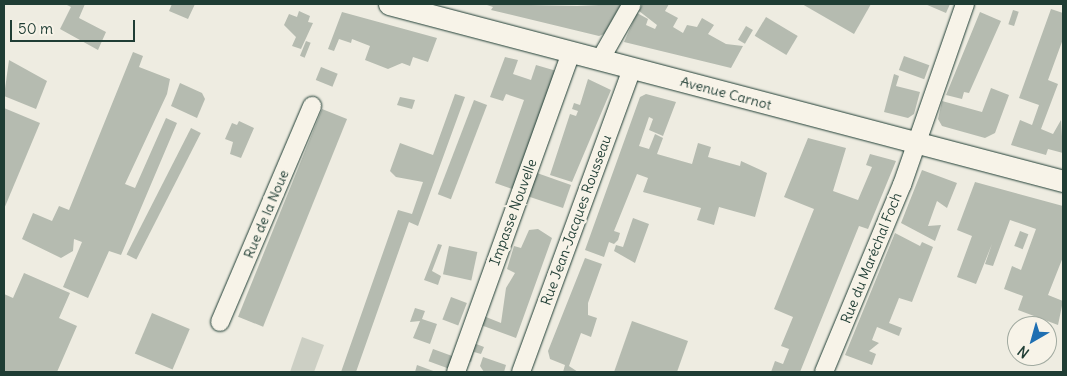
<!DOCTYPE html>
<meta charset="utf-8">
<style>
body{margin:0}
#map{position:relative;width:1067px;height:376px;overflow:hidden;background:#eeece1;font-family:Delius,sans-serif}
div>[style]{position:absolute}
.green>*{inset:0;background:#cccfc4}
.building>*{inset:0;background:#b5bbb0;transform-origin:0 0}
.roads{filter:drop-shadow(0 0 1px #1f3d34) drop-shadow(0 0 1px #1f3d34)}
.minor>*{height:18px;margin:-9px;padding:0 9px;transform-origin:9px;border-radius:9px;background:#f7f3e8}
.tertiary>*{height:21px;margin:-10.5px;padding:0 10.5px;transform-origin:10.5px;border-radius:10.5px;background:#f7f3e8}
span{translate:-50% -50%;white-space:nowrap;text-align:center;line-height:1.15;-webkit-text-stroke:5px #f7f3e8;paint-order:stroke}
.street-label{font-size:14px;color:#1f3d34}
.frame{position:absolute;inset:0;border:5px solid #1f3d34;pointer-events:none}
.north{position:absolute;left:1007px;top:316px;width:50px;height:50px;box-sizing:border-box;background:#f7f3e8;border:1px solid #a1aaa0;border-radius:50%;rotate:218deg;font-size:14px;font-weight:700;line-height:20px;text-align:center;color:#1f3d34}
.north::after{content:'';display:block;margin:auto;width:18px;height:22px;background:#1f6fb2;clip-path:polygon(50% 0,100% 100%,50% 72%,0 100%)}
.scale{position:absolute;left:10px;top:20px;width:125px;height:22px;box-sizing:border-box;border:2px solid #1f3d34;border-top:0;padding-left:6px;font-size:15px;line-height:18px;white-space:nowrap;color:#1f3d34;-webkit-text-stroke:4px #f7f3e8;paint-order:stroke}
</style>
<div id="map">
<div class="green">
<div style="clip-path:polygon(302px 337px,324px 345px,314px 372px,290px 372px)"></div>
</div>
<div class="building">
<div style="clip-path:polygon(65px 4px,85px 4px,79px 18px,106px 32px,98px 50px,60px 29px,71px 7px)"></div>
<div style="clip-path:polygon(172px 4px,195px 4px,188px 19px,169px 11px)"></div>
<div style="clip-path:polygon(484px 4px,577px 6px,621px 4px,604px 34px,599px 36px,491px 10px,493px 7px)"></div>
<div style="clip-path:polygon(643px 4px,669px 4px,665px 11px,678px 18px,673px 27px,683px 33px,687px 25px,697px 27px,702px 18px,714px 25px,708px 34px,726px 44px,743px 46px,731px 68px,624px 42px,637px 13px,648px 19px,646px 25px,655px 29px,657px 25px,639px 11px)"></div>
<div style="clip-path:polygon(802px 4px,871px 4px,854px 34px)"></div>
<div style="clip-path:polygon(925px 4px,950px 4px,946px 13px)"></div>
<div style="clip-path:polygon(1051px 9px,1063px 13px,1063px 39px,1048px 80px,1058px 84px,1041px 129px,1053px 134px,1061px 120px,1063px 153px,1048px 149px,1046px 155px,1011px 145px,1020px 120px,1032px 125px,1039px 105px,1019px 98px)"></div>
<div style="left:1013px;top:10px;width:6px;height:15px;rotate:18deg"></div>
<div style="clip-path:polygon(299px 11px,310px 16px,308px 22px,313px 23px,301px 49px,292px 46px,296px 37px,284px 25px,289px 14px,297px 17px)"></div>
<div style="clip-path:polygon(342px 12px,437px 38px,428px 62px,413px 57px,410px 66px,402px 63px,388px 69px,365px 60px,370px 46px,352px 39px,351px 43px,339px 39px,334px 51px,328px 49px)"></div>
<div style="clip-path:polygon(980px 12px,1001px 21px,969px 93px,964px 92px,962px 99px,946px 95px)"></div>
<div style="left:766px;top:17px;width:37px;height:22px;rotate:31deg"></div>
<div style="left:746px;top:26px;width:8px;height:16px;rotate:30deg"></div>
<div style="left:306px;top:41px;width:5px;height:16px;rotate:22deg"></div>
<div style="clip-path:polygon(133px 52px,143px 56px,139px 67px,170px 79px,167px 94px,125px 184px,135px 188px,166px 118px,177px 123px,121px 255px,109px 251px,88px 298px,63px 287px,82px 242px,74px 239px,73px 251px,61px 258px,22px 239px,33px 213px,52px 221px,59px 206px,69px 210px)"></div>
<div style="left:904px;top:56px;width:27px;height:15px;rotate:20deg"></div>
<div style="clip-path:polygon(505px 57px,518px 60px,513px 74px,531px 80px,536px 65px,560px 72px,518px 191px,495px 183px,524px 100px,506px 94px,503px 101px,490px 97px)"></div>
<div style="clip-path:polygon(9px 60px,47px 81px,36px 109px,4px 96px)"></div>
<div style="left:321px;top:67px;width:18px;height:14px;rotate:22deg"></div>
<div style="clip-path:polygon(894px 74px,899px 76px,896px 86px,920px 92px,914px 114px,908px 118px,884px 112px)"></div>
<div style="clip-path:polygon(588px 79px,611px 90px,572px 182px,550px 175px,570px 114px,576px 116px,578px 111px,572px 109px,574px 103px,580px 105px)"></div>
<div style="clip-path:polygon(180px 83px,202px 93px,205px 99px,197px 118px,171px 106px)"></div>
<div style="clip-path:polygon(991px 88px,1009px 95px,995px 133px,985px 138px,942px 126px,938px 119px,942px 101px,982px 112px)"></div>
<div style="clip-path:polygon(455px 94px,465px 97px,418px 226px,409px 222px,356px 372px,341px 372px,398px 210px,412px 214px,423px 182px,396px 177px,390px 171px,400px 143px,433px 155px)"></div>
<div style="clip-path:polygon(646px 94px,676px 102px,663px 136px,649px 130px,653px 119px,649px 117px,639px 146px,649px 149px,655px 134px,663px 138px,657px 154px,692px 164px,698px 143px,711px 147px,708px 157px,740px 166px,741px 161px,767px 173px,755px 217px,719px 207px,714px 225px,697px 220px,701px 208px,643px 192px,648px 178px,637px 174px,614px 231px,620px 233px,618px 240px,614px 244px,609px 242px,604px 257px,585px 250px,640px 97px)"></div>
<div style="clip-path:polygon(400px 97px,415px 100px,412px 109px,397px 105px)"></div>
<div style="left:474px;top:100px;width:14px;height:101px;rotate:21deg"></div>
<div style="clip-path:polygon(4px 108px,40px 123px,4px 209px)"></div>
<div style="left:322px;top:109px;width:27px;height:224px;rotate:22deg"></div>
<div style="clip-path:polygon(239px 121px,254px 128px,241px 158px,230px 154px,233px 142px,225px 139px,232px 123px,237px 125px)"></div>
<div style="left:191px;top:128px;width:11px;height:142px;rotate:27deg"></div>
<div style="clip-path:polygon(808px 138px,846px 148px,833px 191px,858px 200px,872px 167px,866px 165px,870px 154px,896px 161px,868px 229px,859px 226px,800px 372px,771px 372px,775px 361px,783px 364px,789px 349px,781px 346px,793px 317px,774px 309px,814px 209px,784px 197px)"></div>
<div style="clip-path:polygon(922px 170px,957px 183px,947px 208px,937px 201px,928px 226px,941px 225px,935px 241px,901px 223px)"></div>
<div style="clip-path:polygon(537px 173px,571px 185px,563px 208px,524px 195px)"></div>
<div style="clip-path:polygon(975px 182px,1063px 206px,1063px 257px,1048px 295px,1063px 301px,1058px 325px,1018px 310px,1023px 296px,1004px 289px,1012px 266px,1021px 270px,1036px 229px,1010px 220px,993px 266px,985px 264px,992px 244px,976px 284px,957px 277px,972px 236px,957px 230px)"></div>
<div style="clip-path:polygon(633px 218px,649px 224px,635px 263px,614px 251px,616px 245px,623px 247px)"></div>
<div style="clip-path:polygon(538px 229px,552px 238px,516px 338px,478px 324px,481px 315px,501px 323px,506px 288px,515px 273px,507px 269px,514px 246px,521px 248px,529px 230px)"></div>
<div style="left:1020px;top:231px;width:9px;height:16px;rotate:21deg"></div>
<div style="clip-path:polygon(895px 233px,920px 246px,922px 242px,933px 247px,912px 302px,899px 298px,889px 323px,902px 328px,899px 336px,877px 327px,872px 340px,879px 343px,869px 351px,876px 354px,872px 365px,845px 355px)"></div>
<div style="clip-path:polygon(438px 244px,442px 245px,432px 271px,441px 276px,438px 285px,424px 280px)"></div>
<div style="left:449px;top:246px;width:29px;height:29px;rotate:12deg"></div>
<div style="clip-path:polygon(585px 258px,602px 264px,588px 303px,588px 315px,597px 318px,591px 337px,581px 333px,569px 366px,578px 372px,563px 372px,565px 365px,550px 359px,548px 351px)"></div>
<div style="clip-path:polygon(24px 273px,70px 293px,59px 318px,77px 326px,57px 372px,4px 372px,4px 294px,13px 298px)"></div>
<div style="left:451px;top:297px;width:17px;height:24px;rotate:21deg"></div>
<div style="clip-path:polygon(415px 308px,425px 311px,422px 319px,437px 324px,430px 344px,413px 338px,420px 321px,410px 322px)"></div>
<div style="left:152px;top:313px;width:41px;height:44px;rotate:23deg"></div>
<div style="clip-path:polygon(632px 321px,688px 341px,677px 372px,614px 372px)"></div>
<div style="clip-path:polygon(471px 342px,484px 347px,481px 354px,474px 352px,471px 362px,465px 360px)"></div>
<div style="left:433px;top:349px;width:27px;height:13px;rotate:20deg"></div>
<div style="clip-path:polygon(483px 357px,506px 365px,504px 372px,484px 372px,480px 366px)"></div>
<div style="clip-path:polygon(417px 365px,436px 372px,415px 372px)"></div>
</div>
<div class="roads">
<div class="minor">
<div style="left:600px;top:60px;width:64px;rotate:-60.3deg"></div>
<div style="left:220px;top:322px;width:235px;rotate:-66.9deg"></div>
<div style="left:456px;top:372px;width:340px;rotate:-70.2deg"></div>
<div style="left:521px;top:372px;width:324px;rotate:-69.9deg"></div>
<div style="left:824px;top:372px;width:203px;rotate:-67.4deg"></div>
<div style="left:902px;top:185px;width:192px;rotate:-70.8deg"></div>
</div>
<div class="tertiary">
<div style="left:389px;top:4px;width:697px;rotate:14.71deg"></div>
</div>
</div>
<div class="street-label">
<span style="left:726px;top:93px;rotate:15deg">Avenue Carnot</span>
<span style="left:513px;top:212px;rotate:-70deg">Impasse Nouvelle</span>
<span style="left:266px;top:214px;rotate:-67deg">Rue de la Noue</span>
<span style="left:576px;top:220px;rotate:-70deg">Rue Jean-Jacques Rousseau</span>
<span style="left:871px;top:258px;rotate:-68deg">Rue du Maréchal Foch</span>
</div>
<div class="frame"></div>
<div class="north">N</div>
<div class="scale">50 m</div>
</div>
